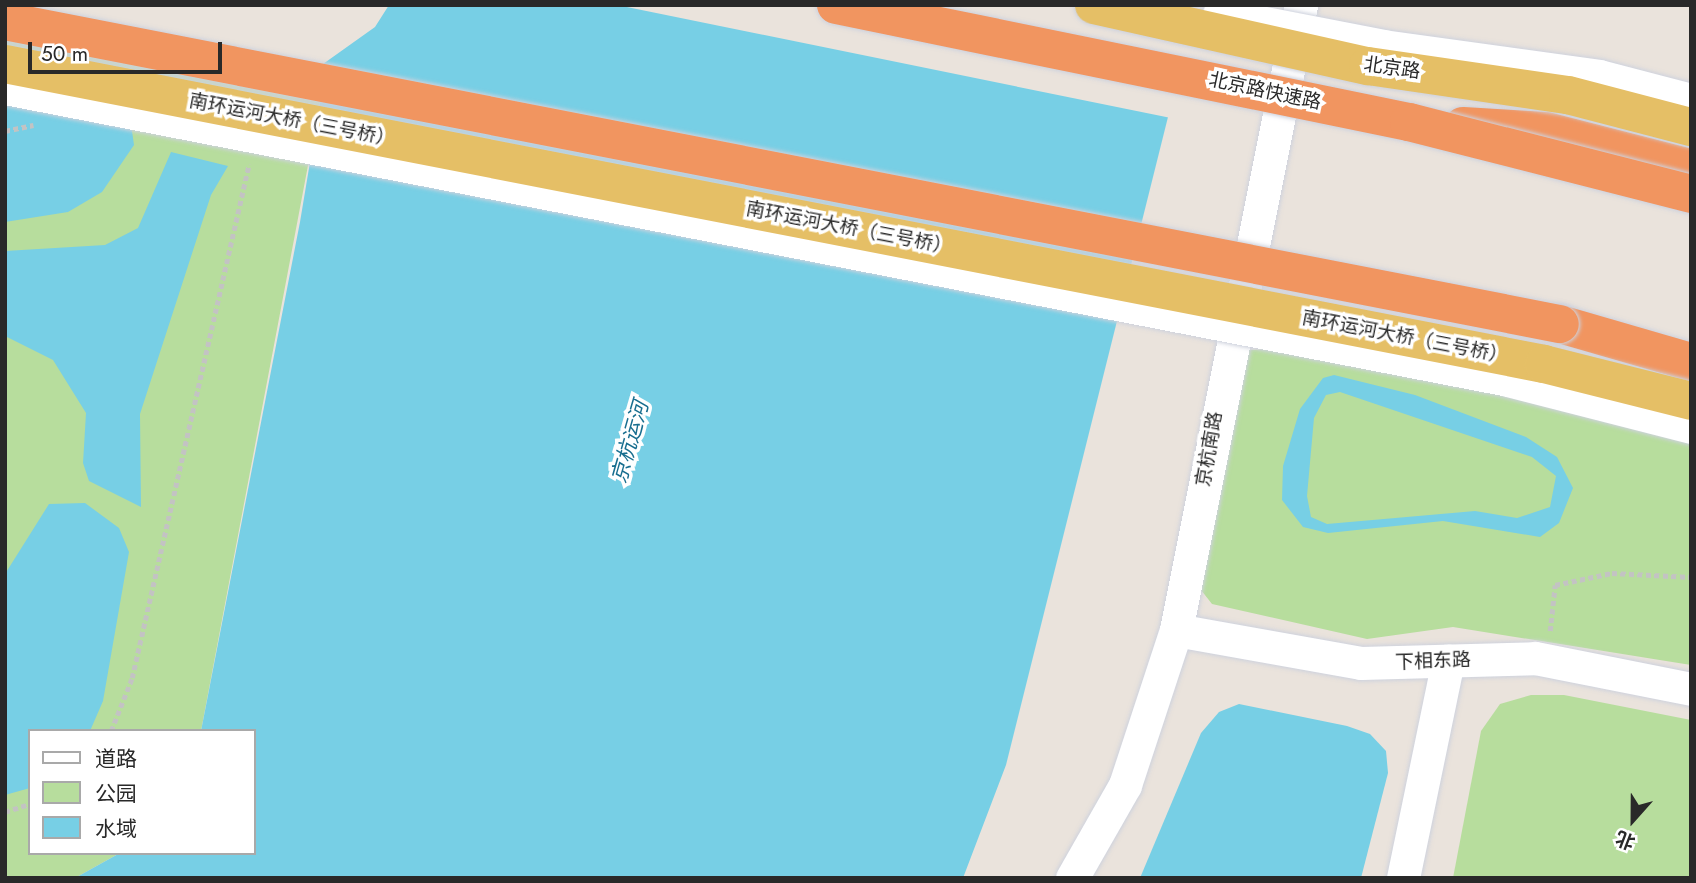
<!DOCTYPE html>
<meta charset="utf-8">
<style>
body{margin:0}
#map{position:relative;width:1696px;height:883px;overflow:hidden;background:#eae3dc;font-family:Jost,"Noto Sans SC",sans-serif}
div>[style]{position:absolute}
.green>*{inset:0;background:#b7dd9d}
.water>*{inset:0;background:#77cfe5}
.pier>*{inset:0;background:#eae3dc}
.path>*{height:4.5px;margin-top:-2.25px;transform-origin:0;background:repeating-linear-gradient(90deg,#c3c3c3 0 5px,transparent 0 8.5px)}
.roads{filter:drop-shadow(0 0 2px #ced2dd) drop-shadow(0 0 2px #ced2dd)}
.minor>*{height:33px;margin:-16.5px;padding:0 16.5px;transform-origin:16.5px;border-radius:16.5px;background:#fff}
.highway>*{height:38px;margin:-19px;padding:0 19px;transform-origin:19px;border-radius:19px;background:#f19560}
.bridges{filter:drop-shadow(0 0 2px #ced2dd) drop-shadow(0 0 2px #ced2dd)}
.minor-bridge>*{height:33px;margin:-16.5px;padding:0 16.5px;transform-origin:16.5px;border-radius:16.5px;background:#fff}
.major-bridge>*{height:38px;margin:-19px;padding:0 19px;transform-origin:19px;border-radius:19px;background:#e5bf66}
.highway-bridge>*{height:38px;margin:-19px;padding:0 19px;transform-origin:19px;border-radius:19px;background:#f19560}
span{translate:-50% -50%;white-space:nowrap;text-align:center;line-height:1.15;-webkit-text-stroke:7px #fff;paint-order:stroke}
.street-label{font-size:19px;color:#292929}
.water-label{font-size:21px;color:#186e8f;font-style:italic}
.frame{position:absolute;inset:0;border:7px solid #292929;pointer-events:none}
.legend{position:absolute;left:28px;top:729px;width:228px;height:126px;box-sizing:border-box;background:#fff;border:2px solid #a9a9a9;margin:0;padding:9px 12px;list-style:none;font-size:21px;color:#292929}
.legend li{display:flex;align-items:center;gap:14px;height:35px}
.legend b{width:35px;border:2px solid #a9a9a9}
.north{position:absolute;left:1598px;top:785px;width:70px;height:70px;-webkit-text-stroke:5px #fff;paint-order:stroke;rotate:201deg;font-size:19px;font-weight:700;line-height:28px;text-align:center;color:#292929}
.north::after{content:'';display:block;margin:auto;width:24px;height:32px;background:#292929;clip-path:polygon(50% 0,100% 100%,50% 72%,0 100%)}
.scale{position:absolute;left:28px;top:42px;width:194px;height:32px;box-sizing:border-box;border:4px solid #292929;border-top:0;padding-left:9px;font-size:21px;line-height:24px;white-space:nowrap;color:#292929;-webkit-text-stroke:5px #fff;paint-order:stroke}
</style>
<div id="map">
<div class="green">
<div style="clip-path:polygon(5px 39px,320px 102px,201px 731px,30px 731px,30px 853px,120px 853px,75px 878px,5px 878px)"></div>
<div style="clip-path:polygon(1281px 349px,1691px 435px,1691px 665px,1453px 627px,1367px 639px,1212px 604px,1201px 590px,1246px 350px)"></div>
<div style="clip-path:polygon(1531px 695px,1564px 695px,1691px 720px,1691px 878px,1453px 878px,1481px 731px,1500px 704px)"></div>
</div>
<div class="water">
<div style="clip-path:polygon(389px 5px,1196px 5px,1006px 765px,963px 878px,75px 878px,120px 853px,254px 853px,254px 731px,201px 731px,300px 222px,320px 102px,316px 69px,375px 27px)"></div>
<div style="clip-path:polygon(5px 82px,129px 110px,134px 145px,102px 192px,68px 212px,5px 222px)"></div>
<div style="clip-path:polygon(171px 152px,228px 166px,211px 195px,140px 414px,141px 507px,89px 481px,83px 463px,86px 413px,53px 360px,5px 336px,5px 251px,105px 245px,138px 228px)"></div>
<div style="clip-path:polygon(evenodd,1334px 375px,1415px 395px,1526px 437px,1557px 457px,1573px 488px,1559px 523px,1540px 537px,1443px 521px,1328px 533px,1303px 527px,1282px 500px,1283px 466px,1300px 409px,1323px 378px,1334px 375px,1340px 392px,1532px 457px,1556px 476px,1550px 507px,1517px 518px,1475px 511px,1327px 524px,1311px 517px,1307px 496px,1314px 418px,1326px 395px,1340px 392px)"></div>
<div style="clip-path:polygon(85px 503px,119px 528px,129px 552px,103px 701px,90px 731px,30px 731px,30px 788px,5px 795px,5px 574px,49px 504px)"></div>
<div style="clip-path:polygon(1239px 704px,1347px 726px,1370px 734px,1386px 751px,1388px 773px,1361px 878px,1140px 878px,1201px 733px,1219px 712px)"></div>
</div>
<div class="pier">
<div style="clip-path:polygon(617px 5px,1199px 5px,1171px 118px)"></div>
</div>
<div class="path">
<div style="left:5px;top:131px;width:29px;rotate:-12deg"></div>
<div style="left:1550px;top:631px;width:46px;rotate:-83.8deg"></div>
<div style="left:1555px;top:585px;width:58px;rotate:-11.9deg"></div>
<div style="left:1612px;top:573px;width:79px;rotate:2.9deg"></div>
<div style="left:111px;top:731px;width:57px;rotate:-68.4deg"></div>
<div style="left:132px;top:678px;width:527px;rotate:-77.18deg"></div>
<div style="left:5px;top:812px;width:26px;rotate:-18deg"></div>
</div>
<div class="roads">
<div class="minor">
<div style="left:1176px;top:630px;width:188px;rotate:10.1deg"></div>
<div style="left:1361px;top:663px;width:174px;rotate:-1.6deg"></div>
<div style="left:1535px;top:658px;width:159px;rotate:11.2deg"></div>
<div style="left:1072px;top:878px;width:107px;rotate:-60.3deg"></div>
<div style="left:1125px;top:785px;width:163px;rotate:-71.8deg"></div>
<div style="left:1176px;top:630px;width:637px;rotate:-78.69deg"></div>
<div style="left:1403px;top:878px;width:222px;rotate:-78.3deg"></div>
</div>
<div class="highway">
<div style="left:1463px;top:126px;width:83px;rotate:3.4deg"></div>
<div style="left:1546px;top:131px;width:150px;rotate:14.3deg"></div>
<div style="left:1560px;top:324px;width:136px;rotate:16.2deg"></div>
</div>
</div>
<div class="bridges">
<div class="minor-bridge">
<div style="left:1219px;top:14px;width:167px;rotate:11deg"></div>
<div style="left:1383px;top:46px;width:218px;rotate:7.9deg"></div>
<div style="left:1599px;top:76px;width:95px;rotate:14.6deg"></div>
<div style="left:5px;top:88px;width:1531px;rotate:10.99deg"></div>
<div style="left:1508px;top:380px;width:189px;rotate:14.4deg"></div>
</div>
<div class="major-bridge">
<div style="left:1094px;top:5px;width:281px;rotate:12.6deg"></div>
<div style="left:1368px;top:66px;width:202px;rotate:8.3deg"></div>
<div style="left:1568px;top:95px;width:127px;rotate:14.6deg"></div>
<div style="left:5px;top:64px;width:1568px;rotate:11.03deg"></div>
<div style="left:1544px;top:364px;width:152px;rotate:14.1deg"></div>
</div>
<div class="highway-bridge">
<div style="left:836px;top:5px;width:585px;rotate:11.54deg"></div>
<div style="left:1409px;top:122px;width:291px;rotate:14.3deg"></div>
<div style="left:5px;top:21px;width:1584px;rotate:11.03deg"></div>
</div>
</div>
<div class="street-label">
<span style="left:1392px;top:68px;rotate:8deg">北京路</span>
<span style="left:1265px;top:91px;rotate:12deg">北京路快速路</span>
<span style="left:292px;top:120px;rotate:11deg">南环运河大桥（三号桥）</span>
<span style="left:849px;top:228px;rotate:11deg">南环运河大桥（三号桥）</span>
<span style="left:1405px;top:337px;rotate:11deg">南环运河大桥（三号桥）</span>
<span style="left:1209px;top:449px;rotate:-80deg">京杭南路</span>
<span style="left:1433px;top:661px;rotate:-2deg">下相东路</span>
</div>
<div class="water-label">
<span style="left:630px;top:442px;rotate:-74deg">京杭运河</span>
</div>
<div class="frame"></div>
<ul class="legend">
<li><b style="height:9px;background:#fff"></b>道路</li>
<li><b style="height:19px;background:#b7dd9d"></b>公园</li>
<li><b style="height:19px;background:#77cfe5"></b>水域</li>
</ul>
<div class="north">北</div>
<div class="scale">50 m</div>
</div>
